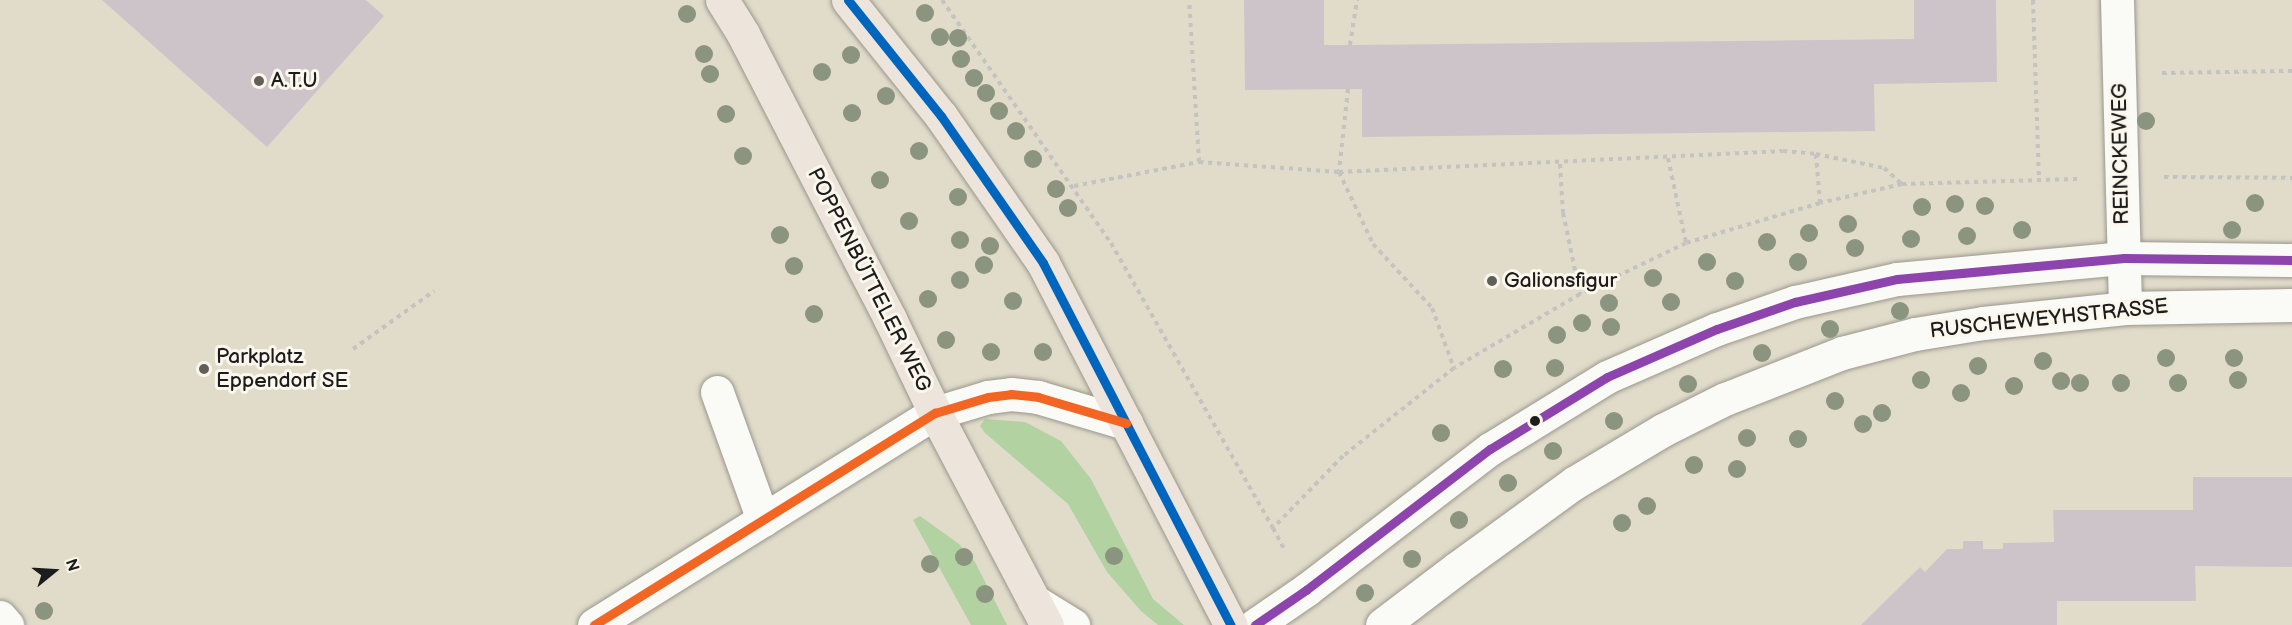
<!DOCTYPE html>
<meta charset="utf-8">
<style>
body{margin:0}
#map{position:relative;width:2292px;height:625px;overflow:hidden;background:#e1dcca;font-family:"Balsamiq Sans",sans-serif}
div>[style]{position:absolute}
.green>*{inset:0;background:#b2d2a2}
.building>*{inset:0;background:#cdc4c9}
.path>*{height:4px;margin-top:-2px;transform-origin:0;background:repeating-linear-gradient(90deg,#c4c3bf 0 4.5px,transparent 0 9px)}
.roads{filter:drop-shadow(0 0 2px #9a978c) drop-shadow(0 0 2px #9a978c)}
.minor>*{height:33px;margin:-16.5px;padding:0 16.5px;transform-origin:16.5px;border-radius:16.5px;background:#fafaf7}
.major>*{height:33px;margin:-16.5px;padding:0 16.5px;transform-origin:16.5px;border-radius:16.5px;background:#ede4dc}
.bus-1>*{height:9px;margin:-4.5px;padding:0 4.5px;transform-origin:4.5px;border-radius:4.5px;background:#0065bd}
.bus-2>*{height:9px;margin:-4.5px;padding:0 4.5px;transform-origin:4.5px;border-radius:4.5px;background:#f26522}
.bus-3>*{height:9px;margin:-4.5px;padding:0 4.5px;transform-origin:4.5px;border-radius:4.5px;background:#8e44ad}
.trees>*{width:18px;height:18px;margin:-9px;border-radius:50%;background:#8a947e}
.dots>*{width:16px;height:16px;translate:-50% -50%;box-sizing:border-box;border:3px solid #fbf7ec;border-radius:50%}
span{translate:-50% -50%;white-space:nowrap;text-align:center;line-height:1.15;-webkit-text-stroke:6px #fbf7ec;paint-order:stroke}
.poi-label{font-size:21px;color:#1c1c1c}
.left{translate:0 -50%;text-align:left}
.street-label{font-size:21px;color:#1c1c1c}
.north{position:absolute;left:24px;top:541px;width:60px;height:60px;-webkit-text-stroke:4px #fbf7ec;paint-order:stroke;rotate:72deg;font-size:16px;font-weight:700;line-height:24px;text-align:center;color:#1c1c1c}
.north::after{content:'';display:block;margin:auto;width:21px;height:27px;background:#1c1c1c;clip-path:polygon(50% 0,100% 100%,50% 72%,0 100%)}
</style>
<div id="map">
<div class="green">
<div style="clip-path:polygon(985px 419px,1025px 422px,1061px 441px,1091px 479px,1153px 599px,1184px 625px,1158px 625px,1141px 611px,1107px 572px,1068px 504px,985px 433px,980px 426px)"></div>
<div style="clip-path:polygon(920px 516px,959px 544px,975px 562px,1007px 625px,971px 625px,913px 520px)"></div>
</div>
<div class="building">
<div style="clip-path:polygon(102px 0,366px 0,384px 16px,267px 147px)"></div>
<div style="clip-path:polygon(1244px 0,1324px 0,1324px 45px,1350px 45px,1914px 39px,1914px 0,1996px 0,1997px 82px,1874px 84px,1875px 131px,1362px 137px,1362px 89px,1245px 90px)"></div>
<div style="clip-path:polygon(2193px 477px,2292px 477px,2292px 567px,2195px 566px,2196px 601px,2057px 601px,2057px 625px,1861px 625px,1920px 567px,1925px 572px,1947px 549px,1963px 549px,1963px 541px,1983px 541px,1983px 549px,2003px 549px,2003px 543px,2054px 542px,2053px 510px,2193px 510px)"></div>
</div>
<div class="path">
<div style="left:942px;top:0;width:296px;rotate:55.2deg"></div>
<div style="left:1111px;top:243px;width:328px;rotate:60.4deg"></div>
<div style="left:2033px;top:0;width:180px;rotate:88.1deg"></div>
<div style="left:1350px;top:45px;width:46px;rotate:-81.2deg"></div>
<div style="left:2162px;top:73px;width:130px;rotate:-0.9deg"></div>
<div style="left:1348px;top:89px;width:83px;rotate:96.2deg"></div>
<div style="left:1339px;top:172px;width:80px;rotate:64.7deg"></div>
<div style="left:1373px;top:244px;width:87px;rotate:47.3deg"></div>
<div style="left:1432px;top:308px;width:64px;rotate:69.9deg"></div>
<div style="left:1816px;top:154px;width:49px;rotate:85.3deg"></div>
<div style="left:1668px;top:158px;width:87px;rotate:78deg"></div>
<div style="left:1199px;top:162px;width:140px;rotate:4.1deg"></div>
<div style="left:1339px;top:172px;width:444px;rotate:-2.7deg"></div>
<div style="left:1783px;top:151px;width:33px;rotate:5deg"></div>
<div style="left:1816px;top:154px;width:69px;rotate:11.6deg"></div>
<div style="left:1884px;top:168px;width:24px;rotate:42deg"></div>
<div style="left:1902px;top:184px;width:84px;rotate:167deg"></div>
<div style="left:1820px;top:203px;width:140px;rotate:163.4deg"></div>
<div style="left:1686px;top:243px;width:118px;rotate:154.3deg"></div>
<div style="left:1580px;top:294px;width:146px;rotate:149.6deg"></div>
<div style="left:1454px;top:368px;width:142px;rotate:141.6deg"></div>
<div style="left:1343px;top:456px;width:100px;rotate:134.2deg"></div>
<div style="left:1273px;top:528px;width:26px;rotate:62deg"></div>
<div style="left:1560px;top:164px;width:49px;rotate:86.5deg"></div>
<div style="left:1563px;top:213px;width:83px;rotate:78.1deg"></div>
<div style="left:2164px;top:177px;width:128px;rotate:0.4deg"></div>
<div style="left:1902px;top:184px;width:176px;rotate:-1.6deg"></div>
<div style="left:1074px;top:186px;width:127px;rotate:-10.9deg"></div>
<div style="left:1199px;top:162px;width:162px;rotate:-93.5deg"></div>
<div style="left:353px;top:349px;width:100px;rotate:-35.6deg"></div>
</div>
<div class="roads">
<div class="minor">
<div style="left:2117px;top:0;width:308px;rotate:88.5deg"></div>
<div style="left:717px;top:392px;width:136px;rotate:70.2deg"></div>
<div style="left:1034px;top:601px;width:46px;rotate:31.6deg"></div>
<div style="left:0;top:617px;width:11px;rotate:49deg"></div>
<div style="left:594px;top:625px;width:402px;rotate:-31.9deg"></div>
<div style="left:935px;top:413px;width:55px;rotate:-16.8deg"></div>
<div style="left:988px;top:397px;width:23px;rotate:-7deg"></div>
<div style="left:1011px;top:394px;width:27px;rotate:6deg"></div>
<div style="left:1038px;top:397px;width:92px;rotate:16.5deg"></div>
<div style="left:1255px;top:625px;width:62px;rotate:-34.5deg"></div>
<div style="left:1306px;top:590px;width:232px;rotate:-37.5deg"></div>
<div style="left:1490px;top:449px;width:137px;rotate:-31.6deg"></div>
<div style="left:1607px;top:377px;width:120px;rotate:-23.6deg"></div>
<div style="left:1717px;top:329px;width:83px;rotate:-19.1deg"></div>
<div style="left:1795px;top:302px;width:105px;rotate:-12.7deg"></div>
<div style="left:1897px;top:279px;width:228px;rotate:-5.3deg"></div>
<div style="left:2124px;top:258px;width:168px;rotate:0.7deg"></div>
<div style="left:1382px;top:625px;width:94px;rotate:-37.2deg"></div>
<div style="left:1457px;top:568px;width:145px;rotate:-36deg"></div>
<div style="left:1574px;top:483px;width:104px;rotate:-30.8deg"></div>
<div style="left:1663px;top:430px;width:69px;rotate:-26.6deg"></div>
<div style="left:1725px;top:399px;width:126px;rotate:-21.5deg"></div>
<div style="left:1842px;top:353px;width:75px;rotate:-14.6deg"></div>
<div style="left:1915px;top:334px;width:69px;rotate:-9.2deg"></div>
<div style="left:1983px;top:323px;width:143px;rotate:-6deg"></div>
<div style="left:2125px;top:308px;width:167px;rotate:-1deg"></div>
</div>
<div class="major">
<div style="left:722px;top:0;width:40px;rotate:58deg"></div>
<div style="left:743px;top:34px;width:321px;rotate:62.7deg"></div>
<div style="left:890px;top:319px;width:104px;rotate:64.4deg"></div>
<div style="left:935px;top:413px;width:240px;rotate:62.2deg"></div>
<div style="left:848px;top:0;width:149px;rotate:51.3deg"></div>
<div style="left:941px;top:116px;width:179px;rotate:55.2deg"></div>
<div style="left:1043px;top:263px;width:408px;rotate:62.6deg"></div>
</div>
</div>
<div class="bus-1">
<div style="left:848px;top:0;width:149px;rotate:51.3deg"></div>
<div style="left:941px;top:116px;width:179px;rotate:55.2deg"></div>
<div style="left:1043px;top:263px;width:408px;rotate:62.6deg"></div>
</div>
<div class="bus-2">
<div style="left:594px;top:625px;width:402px;rotate:-31.9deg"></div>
<div style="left:935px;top:413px;width:55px;rotate:-16.8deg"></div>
<div style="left:988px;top:397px;width:23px;rotate:-7deg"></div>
<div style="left:1011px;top:394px;width:27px;rotate:6deg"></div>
<div style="left:1038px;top:397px;width:92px;rotate:16.5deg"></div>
</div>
<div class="bus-3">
<div style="left:1255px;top:625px;width:62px;rotate:-34.5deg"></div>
<div style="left:1306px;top:590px;width:232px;rotate:-37.5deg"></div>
<div style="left:1490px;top:449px;width:137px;rotate:-31.6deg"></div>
<div style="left:1607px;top:377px;width:120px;rotate:-23.6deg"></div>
<div style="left:1717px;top:329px;width:83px;rotate:-19.1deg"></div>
<div style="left:1795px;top:302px;width:105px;rotate:-12.7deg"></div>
<div style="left:1897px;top:279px;width:228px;rotate:-5.3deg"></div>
<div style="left:2124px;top:258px;width:168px;rotate:0.7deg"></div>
</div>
<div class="trees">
<div style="left:925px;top:13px"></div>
<div style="left:687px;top:14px"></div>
<div style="left:940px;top:37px"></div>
<div style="left:958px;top:38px"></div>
<div style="left:704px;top:54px"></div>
<div style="left:851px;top:55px"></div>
<div style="left:961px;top:59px"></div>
<div style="left:822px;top:72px"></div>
<div style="left:710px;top:74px"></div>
<div style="left:974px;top:78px"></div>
<div style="left:986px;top:93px"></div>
<div style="left:886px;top:96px"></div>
<div style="left:999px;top:111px"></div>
<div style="left:852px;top:113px"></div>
<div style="left:726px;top:114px"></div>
<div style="left:2146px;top:121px"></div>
<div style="left:1016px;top:131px"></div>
<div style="left:919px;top:151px"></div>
<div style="left:743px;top:156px"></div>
<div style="left:1033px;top:159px"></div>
<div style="left:880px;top:180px"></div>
<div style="left:1056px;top:189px"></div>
<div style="left:958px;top:197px"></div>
<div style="left:2255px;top:203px"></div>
<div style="left:1955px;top:204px"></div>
<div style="left:1985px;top:206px"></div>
<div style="left:1922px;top:207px"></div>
<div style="left:1068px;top:208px"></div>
<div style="left:909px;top:221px"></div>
<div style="left:1848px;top:224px"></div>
<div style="left:2022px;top:230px"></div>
<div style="left:2232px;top:230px"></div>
<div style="left:1809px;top:233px"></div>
<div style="left:780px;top:235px"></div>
<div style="left:1967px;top:236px"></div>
<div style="left:1911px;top:239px"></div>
<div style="left:960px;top:240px"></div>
<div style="left:1767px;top:242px"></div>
<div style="left:990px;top:246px"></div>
<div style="left:1855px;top:248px"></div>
<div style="left:1707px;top:262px"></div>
<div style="left:1798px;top:262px"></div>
<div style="left:984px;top:265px"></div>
<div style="left:794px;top:266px"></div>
<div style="left:1653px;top:278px"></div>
<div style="left:960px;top:280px"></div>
<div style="left:1735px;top:281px"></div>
<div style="left:928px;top:299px"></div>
<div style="left:1013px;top:301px"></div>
<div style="left:1671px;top:302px"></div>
<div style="left:1609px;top:303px"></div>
<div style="left:1900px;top:311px"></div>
<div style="left:814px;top:314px"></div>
<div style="left:1582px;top:323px"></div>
<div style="left:1611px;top:327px"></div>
<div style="left:1830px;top:329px"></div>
<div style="left:1557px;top:335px"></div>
<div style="left:946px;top:340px"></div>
<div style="left:991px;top:352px"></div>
<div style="left:1043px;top:352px"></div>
<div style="left:1762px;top:353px"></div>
<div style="left:2166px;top:358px"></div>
<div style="left:2234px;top:358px"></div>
<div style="left:2043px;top:361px"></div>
<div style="left:1978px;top:366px"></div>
<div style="left:1555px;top:368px"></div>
<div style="left:1503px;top:369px"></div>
<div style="left:1921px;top:380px"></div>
<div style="left:2238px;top:380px"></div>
<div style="left:2061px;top:381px"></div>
<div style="left:2080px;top:383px"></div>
<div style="left:2121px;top:383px"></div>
<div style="left:2178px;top:383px"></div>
<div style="left:1688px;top:384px"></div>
<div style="left:2014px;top:386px"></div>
<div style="left:1961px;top:393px"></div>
<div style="left:1835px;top:401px"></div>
<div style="left:1882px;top:413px"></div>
<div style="left:1614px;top:421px"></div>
<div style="left:1863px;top:424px"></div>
<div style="left:1441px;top:433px"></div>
<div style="left:1747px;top:438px"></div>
<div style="left:1798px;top:439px"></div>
<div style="left:1553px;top:451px"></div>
<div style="left:1694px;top:465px"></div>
<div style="left:1737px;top:469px"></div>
<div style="left:1508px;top:483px"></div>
<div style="left:1647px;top:506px"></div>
<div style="left:1459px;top:520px"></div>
<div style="left:1622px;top:523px"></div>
<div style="left:1114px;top:556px"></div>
<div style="left:964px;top:557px"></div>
<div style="left:1412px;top:559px"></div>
<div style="left:930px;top:564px"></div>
<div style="left:1365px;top:593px"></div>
<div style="left:985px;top:594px"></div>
<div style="left:44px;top:611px"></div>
</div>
<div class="dots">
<div style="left:259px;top:81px;background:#615f59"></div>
<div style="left:1492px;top:281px;background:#615f59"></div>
<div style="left:204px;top:369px;background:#615f59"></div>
<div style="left:1535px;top:421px;background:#1c1c1c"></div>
</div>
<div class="poi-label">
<span class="left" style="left:271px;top:81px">A.T.U</span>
<span class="left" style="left:1504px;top:281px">Galionsfigur</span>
<span class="left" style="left:216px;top:369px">Parkplatz<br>Eppendorf SE</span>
</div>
<div class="street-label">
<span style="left:2121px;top:154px;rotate:-91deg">REINCKEWEG</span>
<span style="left:869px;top:280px;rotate:63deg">POPPENBÜTTELER WEG</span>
<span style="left:2049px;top:319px;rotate:-6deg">RUSCHEWEYHSTRASSE</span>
</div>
<div class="north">N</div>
</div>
